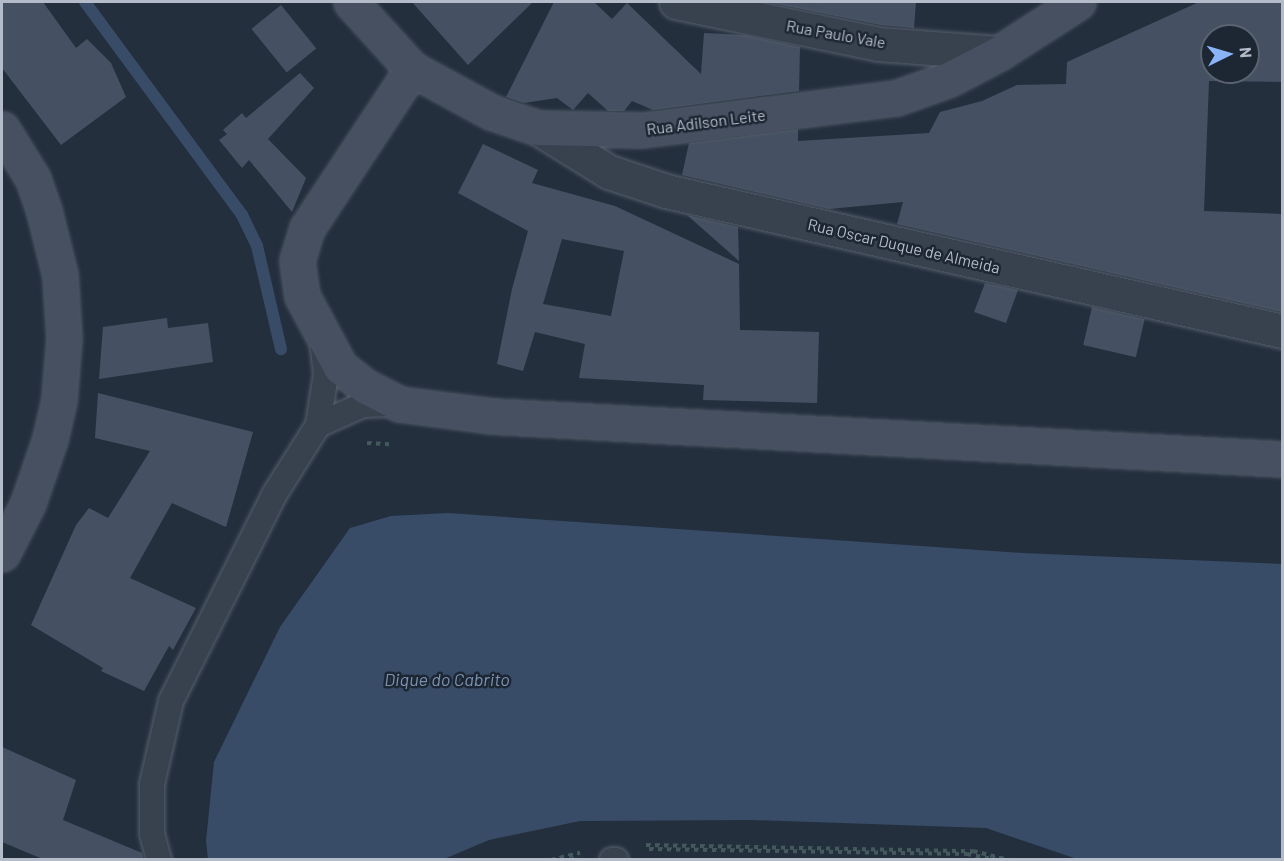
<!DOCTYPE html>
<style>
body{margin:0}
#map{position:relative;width:1284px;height:861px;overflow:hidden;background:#242f3e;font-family:Barlow,sans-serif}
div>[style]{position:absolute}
.water>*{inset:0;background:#394c67}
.stream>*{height:12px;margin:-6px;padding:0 6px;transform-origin:6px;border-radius:6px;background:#394c67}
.building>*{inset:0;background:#455162;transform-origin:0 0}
.path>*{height:4px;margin-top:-2px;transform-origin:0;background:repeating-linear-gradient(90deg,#44595c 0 4.5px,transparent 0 9px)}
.roads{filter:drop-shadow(0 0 2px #565f6c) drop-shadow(0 0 2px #565f6c)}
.lane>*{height:24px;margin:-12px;padding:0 12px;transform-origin:12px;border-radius:12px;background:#38414e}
.street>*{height:33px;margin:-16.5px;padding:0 16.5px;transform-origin:16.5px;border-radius:16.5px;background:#38414e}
.secondary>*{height:33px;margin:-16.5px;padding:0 16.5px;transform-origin:16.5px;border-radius:16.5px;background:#465061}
span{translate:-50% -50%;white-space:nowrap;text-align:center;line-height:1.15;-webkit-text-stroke:5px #1d2633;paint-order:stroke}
.street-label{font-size:16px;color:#b4bcc9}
.water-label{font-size:18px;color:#7c92b1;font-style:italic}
.frame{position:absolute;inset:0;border:3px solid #b4bcc9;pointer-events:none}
.north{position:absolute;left:1200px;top:24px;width:60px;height:60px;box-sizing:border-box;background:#1d2633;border:2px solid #59626f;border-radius:50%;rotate:85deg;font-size:16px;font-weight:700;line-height:24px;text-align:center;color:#b4bcc9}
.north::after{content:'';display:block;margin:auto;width:21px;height:27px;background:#8ab4f8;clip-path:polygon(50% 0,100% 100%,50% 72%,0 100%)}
</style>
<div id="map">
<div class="water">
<div style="clip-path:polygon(448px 513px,1022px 553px,1282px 564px,1282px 859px,1077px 859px,986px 828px,751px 820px,580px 821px,489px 840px,444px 859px,208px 859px,206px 841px,214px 762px,280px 627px,350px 528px,391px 516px)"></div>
</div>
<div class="stream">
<div style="left:85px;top:2px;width:265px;rotate:53.6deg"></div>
<div style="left:242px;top:215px;width:34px;rotate:64deg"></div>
<div style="left:257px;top:246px;width:106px;rotate:76.9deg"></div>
</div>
<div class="building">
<div style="clip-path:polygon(2px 2px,43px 2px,76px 48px,87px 39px,111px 63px,126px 97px,61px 145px,2px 68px)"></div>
<div style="clip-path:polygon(412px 2px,533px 2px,468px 65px)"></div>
<div style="clip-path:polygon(554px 2px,594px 2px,612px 19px,627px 3px,701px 74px,704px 33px,745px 35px,800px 47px,799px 91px,653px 110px,632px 101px,624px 111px,608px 111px,588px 93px,573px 110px,557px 98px,524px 103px,506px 97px)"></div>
<div style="clip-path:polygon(766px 2px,916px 2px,914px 28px,881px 25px)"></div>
<div style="clip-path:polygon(evenodd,1199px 2px,1282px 3px,1282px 82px,1209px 81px,1204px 211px,1282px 214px,1282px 312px,897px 224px,903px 202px,829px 209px,682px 175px,689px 143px,798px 129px,798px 141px,929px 133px,940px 112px,982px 101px,1017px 85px,1066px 84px,1067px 62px,1199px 2px,1212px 36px,1248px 36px,1248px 72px,1212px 72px,1212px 36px)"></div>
<div style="left:281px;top:5px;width:56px;height:38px;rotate:51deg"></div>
<div style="clip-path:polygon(300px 73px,314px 88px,268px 139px,306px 178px,292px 212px,249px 160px,242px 168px,219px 140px,227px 134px,223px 130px,242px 113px,246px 118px)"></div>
<div style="clip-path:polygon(evenodd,483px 144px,538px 170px,532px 183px,615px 206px,739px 264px,740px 330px,819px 332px,817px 403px,703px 400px,704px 385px,579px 378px,585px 344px,535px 332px,523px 371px,497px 364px,512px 289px,528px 231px,458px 193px,483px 144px,562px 239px,624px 251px,611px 316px,543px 304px,562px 239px)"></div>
<div style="clip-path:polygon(687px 215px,738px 227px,739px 261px)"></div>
<div style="clip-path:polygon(985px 283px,1018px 290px,1006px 323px,974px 312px)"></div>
<div style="left:1092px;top:307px;width:54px;height:39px;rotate:13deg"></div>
<div style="clip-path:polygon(167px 318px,168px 328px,208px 323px,213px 362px,99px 379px,103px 327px)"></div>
<div style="clip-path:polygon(98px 393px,253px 432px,226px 527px,172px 503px,130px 578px,196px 608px,173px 650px,169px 646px,144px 691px,101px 671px,103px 668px,31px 625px,76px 525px,89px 508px,108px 518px,150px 451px,95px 438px)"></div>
<div style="clip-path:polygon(2px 747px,76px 780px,63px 820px,142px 853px,144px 860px,45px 860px,2px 842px)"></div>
</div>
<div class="path">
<div style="left:367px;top:443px;width:22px;rotate:3deg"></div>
<div style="left:646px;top:845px;width:327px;rotate:1.1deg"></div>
<div style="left:973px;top:851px;width:38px;rotate:14deg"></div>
<div style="left:649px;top:849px;width:318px;rotate:0.9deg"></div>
<div style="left:967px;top:854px;width:32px;rotate:11deg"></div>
<div style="left:551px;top:860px;width:30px;rotate:-14deg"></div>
<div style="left:570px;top:860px;width:9px;rotate:-18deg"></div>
</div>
<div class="roads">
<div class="lane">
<div style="left:318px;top:425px;width:49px;rotate:-24deg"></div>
<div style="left:363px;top:405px;width:35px;rotate:-2deg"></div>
<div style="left:159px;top:860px;width:27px;rotate:-105deg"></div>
<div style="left:152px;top:834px;width:50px;rotate:-90deg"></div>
<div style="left:152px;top:784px;width:85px;rotate:-77.1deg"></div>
<div style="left:171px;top:701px;width:230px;rotate:-63.4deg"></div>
<div style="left:274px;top:495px;width:83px;rotate:-57.8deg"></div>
<div style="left:318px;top:425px;width:52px;rotate:-81.1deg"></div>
<div style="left:326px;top:374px;width:32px;rotate:-97deg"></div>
<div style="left:612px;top:860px;width:4px"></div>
</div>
<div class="street">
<div style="left:676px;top:2px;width:206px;rotate:11.7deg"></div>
<div style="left:878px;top:44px;width:121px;rotate:4.3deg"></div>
<div style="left:538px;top:128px;width:84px;rotate:31.8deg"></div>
<div style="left:609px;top:172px;width:60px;rotate:18.4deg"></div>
<div style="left:666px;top:191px;width:632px;rotate:12.8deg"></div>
</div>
<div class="secondary">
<div style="left:351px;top:2px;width:91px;rotate:47.7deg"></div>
<div style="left:412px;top:69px;width:90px;rotate:28.6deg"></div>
<div style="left:491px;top:112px;width:50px;rotate:18.8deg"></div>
<div style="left:538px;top:128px;width:104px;rotate:1.1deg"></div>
<div style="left:642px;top:130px;width:256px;rotate:-7.2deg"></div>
<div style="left:896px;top:98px;width:56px;rotate:-19.7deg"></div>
<div style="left:949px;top:79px;width:56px;rotate:-27.5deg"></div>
<div style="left:999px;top:53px;width:94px;rotate:-32.8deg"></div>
<div style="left:412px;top:69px;width:191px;rotate:123.4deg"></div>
<div style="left:307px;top:228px;width:34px;rotate:107deg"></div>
<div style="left:297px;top:261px;width:35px;rotate:82deg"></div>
<div style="left:302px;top:296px;width:81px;rotate:61.8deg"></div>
<div style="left:340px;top:367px;width:33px;rotate:38deg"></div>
<div style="left:366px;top:387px;width:37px;rotate:27deg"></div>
<div style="left:399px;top:404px;width:93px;rotate:7.4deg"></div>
<div style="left:491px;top:416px;width:792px;rotate:3.11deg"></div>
<div style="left:2px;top:129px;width:59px;rotate:58.2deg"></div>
<div style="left:33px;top:179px;width:34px;rotate:71deg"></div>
<div style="left:44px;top:211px;width:66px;rotate:76deg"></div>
<div style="left:60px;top:275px;width:63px;rotate:86.4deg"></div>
<div style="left:64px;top:338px;width:62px;rotate:94.6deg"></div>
<div style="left:59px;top:400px;width:40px;rotate:103deg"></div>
<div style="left:50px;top:439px;width:68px;rotate:109deg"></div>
<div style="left:28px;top:503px;width:57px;rotate:117deg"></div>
</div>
</div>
<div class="street-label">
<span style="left:836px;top:34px;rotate:10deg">Rua Paulo Vale</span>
<span style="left:706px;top:122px;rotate:-7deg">Rua Adilson Leite</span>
<span style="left:904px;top:246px;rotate:13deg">Rua Oscar Duque de Almeida</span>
</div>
<div class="water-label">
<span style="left:447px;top:679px">Dique do Cabrito</span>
</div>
<div class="frame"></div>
<div class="north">N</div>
</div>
